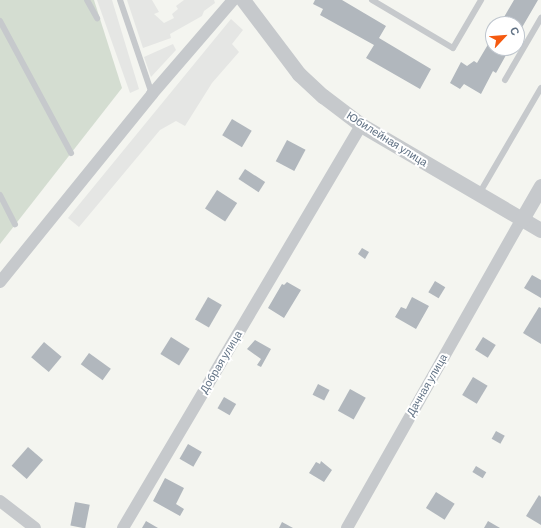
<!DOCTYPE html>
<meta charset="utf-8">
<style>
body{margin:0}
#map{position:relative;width:541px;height:528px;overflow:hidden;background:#f4f5f0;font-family:Barlow,sans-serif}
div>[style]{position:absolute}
.built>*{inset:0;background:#e5e6e4}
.green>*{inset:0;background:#d4ddd1}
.building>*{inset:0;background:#b1b7bd;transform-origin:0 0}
.service>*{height:6px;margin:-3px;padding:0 3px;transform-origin:3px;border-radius:3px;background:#c6c9cc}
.minor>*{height:12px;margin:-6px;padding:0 6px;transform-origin:6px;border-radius:6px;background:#c6c9cc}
.tertiary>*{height:15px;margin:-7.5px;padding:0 7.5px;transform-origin:7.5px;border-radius:7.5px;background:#c6c9cc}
span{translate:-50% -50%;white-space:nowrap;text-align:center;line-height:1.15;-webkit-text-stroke:4px #fff;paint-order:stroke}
.street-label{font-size:11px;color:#607184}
.north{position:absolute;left:485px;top:16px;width:40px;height:40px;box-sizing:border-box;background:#fff;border:1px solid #bfc6ce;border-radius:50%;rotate:64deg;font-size:11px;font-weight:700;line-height:16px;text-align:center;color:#607184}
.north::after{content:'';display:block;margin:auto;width:14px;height:18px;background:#f55a10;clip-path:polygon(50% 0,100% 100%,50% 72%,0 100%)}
</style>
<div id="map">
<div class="built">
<div style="clip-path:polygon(97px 0,112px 0,139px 89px,130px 93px)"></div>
<div style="clip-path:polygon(127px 0,152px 0,159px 12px,154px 14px,164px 23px,174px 18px,172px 14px,178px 9px,176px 6px,184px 0,214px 0,215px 3px,204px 11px,202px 16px,170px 34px,171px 38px,143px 48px)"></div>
<div style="clip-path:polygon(231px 19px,243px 30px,232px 44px,239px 52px,212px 83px,185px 126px,176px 121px,160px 130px,79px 227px,68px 218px)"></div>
<div style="clip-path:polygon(173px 44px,176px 50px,151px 77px,144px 57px)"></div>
</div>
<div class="green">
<div style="clip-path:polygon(0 0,94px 0,122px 88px,0 244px)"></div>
</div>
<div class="building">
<div style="clip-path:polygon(315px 0,342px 0,386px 26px,379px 38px,431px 69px,420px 89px,366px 58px,374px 45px,320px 15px,323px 9px,313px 4px)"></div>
<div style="clip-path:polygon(514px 0,538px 0,517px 36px,517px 24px,500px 24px)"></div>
<div style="clip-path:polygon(493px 36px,493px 48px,510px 48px,496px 73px,493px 71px,481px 94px,464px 84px,460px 89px,450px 83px,461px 62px,467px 66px,474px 61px,477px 63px)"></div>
<div style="left:232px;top:119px;width:23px;height:19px;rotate:31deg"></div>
<div style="left:287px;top:140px;width:21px;height:24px;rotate:28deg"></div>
<div style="left:245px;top:169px;width:24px;height:12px;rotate:33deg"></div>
<div style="left:217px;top:190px;width:24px;height:22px;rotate:33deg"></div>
<div style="clip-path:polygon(362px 248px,369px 252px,365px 259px,358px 254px)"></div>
<div style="clip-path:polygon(532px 275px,541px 280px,541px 298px,524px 288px)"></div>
<div style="left:435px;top:281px;width:12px;height:13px;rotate:31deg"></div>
<div style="clip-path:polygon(287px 282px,301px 290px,284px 318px,268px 308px,282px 284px,284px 285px)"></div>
<div style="left:208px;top:297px;width:16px;height:26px;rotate:30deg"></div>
<div style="clip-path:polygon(412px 297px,429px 306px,416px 329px,395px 317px,401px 307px,406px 309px)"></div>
<div style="clip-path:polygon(539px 307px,541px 308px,541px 344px,523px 333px)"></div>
<div style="left:171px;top:337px;width:22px;height:20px;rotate:32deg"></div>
<div style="left:483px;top:337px;width:15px;height:15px;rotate:32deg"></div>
<div style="clip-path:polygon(255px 340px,271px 349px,261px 367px,257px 365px,261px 359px,247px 349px)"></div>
<div style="left:44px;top:342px;width:23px;height:20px;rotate:40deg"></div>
<div style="left:89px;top:353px;width:27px;height:14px;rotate:36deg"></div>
<div style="left:473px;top:377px;width:17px;height:21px;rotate:31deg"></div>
<div style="left:318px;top:384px;width:13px;height:12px;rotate:27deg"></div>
<div style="left:350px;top:389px;width:18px;height:25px;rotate:29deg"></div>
<div style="left:224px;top:397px;width:14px;height:13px;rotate:30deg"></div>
<div style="left:496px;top:431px;width:10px;height:9px;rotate:29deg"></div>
<div style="left:188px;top:444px;width:16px;height:17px;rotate:30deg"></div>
<div style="left:28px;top:447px;width:20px;height:25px;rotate:41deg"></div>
<div style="clip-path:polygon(321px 461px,332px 470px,324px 482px,309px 473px,316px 462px,320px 464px)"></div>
<div style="left:476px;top:466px;width:12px;height:7px;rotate:31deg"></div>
<div style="clip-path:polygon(165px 478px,184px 488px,176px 504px,184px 509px,180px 516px,153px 501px)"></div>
<div style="left:436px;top:492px;width:22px;height:19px;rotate:32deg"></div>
<div style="clip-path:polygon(539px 495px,541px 497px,541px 525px,526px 516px)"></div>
<div style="left:75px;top:502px;width:15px;height:24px;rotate:11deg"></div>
<div style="clip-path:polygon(146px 521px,158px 528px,142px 528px)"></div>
<div style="clip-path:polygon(488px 521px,500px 528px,484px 528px)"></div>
<div style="clip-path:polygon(282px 522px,293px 528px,279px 528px)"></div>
</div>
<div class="service">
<div style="left:87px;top:0;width:21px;rotate:61deg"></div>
<div style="left:120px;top:0;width:99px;rotate:71.2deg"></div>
<div style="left:372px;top:0;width:94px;rotate:30.7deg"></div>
<div style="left:453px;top:48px;width:56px;rotate:-59.7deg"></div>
<div style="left:0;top:21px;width:150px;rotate:61.7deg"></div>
<div style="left:505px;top:80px;width:72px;rotate:-59.9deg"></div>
<div style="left:479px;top:194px;width:123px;rotate:-59.7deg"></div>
<div style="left:0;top:195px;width:33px;rotate:63deg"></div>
</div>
<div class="minor">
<div style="left:0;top:282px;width:242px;rotate:-51deg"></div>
<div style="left:152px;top:94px;width:124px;rotate:-49.2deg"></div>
<div style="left:0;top:501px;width:44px;rotate:37.6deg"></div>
<div style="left:123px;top:528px;width:468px;rotate:-59.4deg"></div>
<div style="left:347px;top:528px;width:355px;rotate:-60.5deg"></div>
</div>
<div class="tertiary">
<div style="left:243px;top:0;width:93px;rotate:52.9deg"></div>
<div style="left:299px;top:74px;width:33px;rotate:43deg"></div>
<div style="left:323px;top:96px;width:48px;rotate:37.3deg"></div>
<div style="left:361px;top:125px;width:208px;rotate:30.3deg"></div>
<div style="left:522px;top:219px;width:38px;rotate:-60deg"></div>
</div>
<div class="street-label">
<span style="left:387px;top:139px;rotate:32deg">Юбилейная улица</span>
<span style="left:221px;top:362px;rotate:-59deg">Добрая улица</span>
<span style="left:427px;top:385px;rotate:-60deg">Дачная улица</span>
</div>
<div class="north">С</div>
</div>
